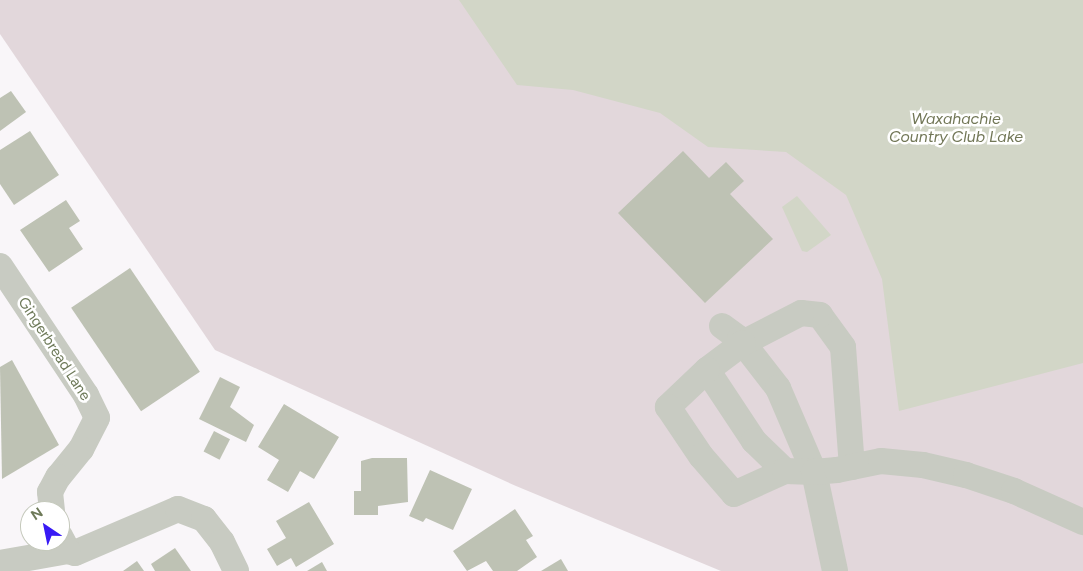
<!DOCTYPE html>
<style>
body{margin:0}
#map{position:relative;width:1083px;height:571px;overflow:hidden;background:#f9f6f9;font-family:Figtree,sans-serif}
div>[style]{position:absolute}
.green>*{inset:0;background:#e2d7db}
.water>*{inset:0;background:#d2d6c7}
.building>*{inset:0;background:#bec2b4;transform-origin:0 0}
.minor>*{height:26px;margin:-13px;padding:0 13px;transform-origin:13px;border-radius:13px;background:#c8cbc2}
span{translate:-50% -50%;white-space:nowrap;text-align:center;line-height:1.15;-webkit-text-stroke:5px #fff;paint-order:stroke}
.street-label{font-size:15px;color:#6d7958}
.water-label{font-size:16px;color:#727757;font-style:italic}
.north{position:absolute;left:20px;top:501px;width:50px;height:50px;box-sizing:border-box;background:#fff;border:1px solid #c5c9bc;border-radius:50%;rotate:326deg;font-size:14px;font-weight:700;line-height:20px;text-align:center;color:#6d7958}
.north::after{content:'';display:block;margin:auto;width:18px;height:22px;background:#381af5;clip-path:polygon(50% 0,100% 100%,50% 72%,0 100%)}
</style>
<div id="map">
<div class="green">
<div style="clip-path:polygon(0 0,1083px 0,1083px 571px,721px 571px,516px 486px,215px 350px,0 34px)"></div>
</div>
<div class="water">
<div style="clip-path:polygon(459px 0,1083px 0,1083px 363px,899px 411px,882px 279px,846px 195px,786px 152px,708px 147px,660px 113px,573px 90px,517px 85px)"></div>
<div style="clip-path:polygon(797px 196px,831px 235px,807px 252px,802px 251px,782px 207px)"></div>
</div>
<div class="building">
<div style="clip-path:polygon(11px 91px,26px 112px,0 131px,0 98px)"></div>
<div style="clip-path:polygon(30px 131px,59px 175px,14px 205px,0 184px,0 150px)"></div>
<div style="clip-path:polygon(683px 151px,709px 178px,726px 162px,744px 181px,730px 194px,773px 239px,705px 303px,618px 213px)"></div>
<div style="clip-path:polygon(66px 200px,80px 221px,69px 228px,83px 249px,49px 272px,20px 230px)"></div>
<div style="left:130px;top:268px;width:125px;height:71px;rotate:56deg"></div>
<div style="clip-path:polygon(12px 360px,59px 445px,2px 479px,0 367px)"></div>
<div style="clip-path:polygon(220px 377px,240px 387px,230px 407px,254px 425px,246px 442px,199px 419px)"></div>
<div style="clip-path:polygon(284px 404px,339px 437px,314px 479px,300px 471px,288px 492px,267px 480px,279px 460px,258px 447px)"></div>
<div style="left:214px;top:431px;width:18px;height:23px;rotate:27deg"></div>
<div style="clip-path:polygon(372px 458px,407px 458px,408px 502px,378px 506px,378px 515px,354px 515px,354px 491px,361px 491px,361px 461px)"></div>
<div style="clip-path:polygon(430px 470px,472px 489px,453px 530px,426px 518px,423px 522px,409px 516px)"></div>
<div style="clip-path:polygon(309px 502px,334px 544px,296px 567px,291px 558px,277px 566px,267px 549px,286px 538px,276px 521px)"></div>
<div style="clip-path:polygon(515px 509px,533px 536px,526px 540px,537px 557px,517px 571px,493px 571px,486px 561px,467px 571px,453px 551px)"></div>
<div style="clip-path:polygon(175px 548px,191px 571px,155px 571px,151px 564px)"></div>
<div style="clip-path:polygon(561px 559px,568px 571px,541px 571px)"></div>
<div style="clip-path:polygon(137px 561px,144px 571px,123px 571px)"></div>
<div style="clip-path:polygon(322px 562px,327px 571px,307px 571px)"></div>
</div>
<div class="minor">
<div style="left:0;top:266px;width:155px;rotate:56.3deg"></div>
<div style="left:86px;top:395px;width:25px;rotate:64deg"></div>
<div style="left:97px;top:418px;width:35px;rotate:117deg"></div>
<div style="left:81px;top:449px;width:36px;rotate:129deg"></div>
<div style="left:58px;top:477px;width:17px;rotate:118deg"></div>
<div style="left:50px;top:492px;width:19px;rotate:84deg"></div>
<div style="left:722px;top:326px;width:22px;rotate:36deg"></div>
<div style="left:740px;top:339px;width:62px;rotate:52.2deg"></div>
<div style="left:778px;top:388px;width:91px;rotate:66.8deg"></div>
<div style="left:814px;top:472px;width:101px;rotate:78deg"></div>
<div style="left:707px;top:370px;width:85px;rotate:56.5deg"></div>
<div style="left:754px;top:441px;width:43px;rotate:44.1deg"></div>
<div style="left:852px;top:467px;width:120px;rotate:-94.3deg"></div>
<div style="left:843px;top:347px;width:39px;rotate:-126deg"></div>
<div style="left:820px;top:315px;width:19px;rotate:-174deg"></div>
<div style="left:801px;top:313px;width:65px;rotate:152.7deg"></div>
<div style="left:743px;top:343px;width:45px;rotate:143.1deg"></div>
<div style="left:707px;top:370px;width:54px;rotate:136.5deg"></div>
<div style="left:668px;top:407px;width:59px;rotate:56deg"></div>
<div style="left:701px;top:456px;width:50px;rotate:49deg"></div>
<div style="left:734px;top:494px;width:56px;rotate:-24.3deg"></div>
<div style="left:785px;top:471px;width:29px;rotate:2deg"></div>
<div style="left:814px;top:472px;width:23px;rotate:-5deg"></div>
<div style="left:837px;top:470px;width:45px;rotate:-11.6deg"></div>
<div style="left:881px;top:461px;width:42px;rotate:5.4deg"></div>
<div style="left:923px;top:465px;width:44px;rotate:13.1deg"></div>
<div style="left:966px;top:475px;width:51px;rotate:18.4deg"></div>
<div style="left:1014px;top:491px;width:76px;rotate:24.2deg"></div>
<div style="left:60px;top:536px;width:17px;rotate:62deg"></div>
<div style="left:68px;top:551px;width:7px;rotate:16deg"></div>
<div style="left:75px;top:553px;width:112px;rotate:-23.1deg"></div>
<div style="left:178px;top:509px;width:28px;rotate:21deg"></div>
<div style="left:204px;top:519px;width:29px;rotate:52deg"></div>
<div style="left:222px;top:542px;width:32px;rotate:64deg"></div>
<div style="left:0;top:563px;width:69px;rotate:-10deg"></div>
</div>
<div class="street-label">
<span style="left:54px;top:349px;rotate:57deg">Gingerbread Lane</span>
</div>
<div class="water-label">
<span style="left:956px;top:128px">Waxahachie<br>Country Club Lake</span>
</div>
<div class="north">N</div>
</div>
